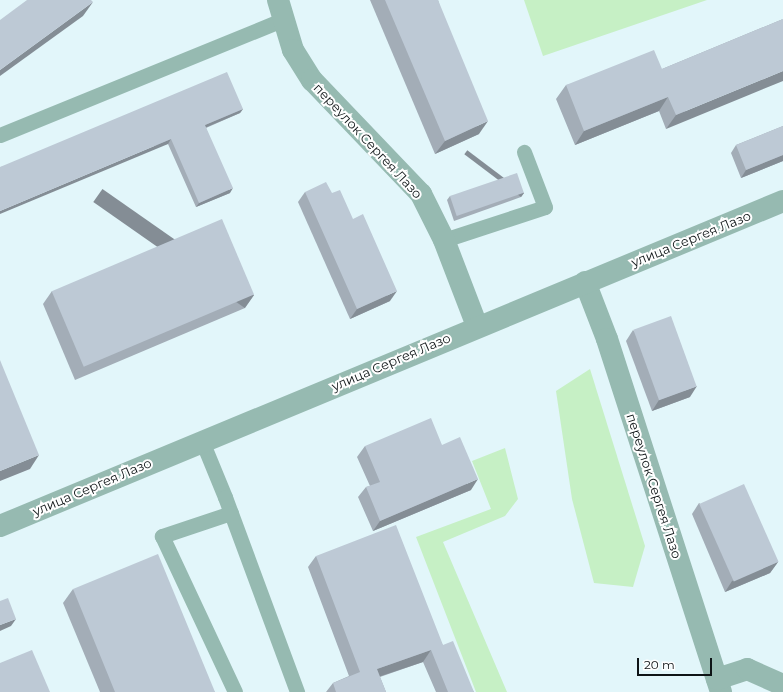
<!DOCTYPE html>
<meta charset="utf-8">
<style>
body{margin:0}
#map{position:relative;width:783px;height:692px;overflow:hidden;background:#e2f6fa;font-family:Montserrat,sans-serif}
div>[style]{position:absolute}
.green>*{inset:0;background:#c6f0c5}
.service>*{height:15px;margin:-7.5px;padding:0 7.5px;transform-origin:7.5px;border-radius:7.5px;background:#96bab1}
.minor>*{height:22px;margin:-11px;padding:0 11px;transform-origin:11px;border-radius:11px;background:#96bab1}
.tertiary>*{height:22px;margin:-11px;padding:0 11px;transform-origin:11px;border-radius:11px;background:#96bab1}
.wall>*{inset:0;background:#a3adb7}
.shaded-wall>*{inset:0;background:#848d95;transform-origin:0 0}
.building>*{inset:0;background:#bdc9d5;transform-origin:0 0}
span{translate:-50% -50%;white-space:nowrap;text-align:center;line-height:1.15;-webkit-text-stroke:4px #fff;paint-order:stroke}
.street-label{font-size:13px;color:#0e1416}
.scale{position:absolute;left:637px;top:658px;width:75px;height:18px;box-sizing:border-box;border:2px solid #0e1416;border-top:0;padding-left:5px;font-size:12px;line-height:14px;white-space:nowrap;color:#0e1416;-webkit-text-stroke:3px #fff;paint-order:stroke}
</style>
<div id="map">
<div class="green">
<div style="clip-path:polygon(524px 0,707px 0,543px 56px)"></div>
<div style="clip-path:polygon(590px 369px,645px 546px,633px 587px,594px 583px,572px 499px,556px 391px)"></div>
<div style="clip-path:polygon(505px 448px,518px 499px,505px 516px,443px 542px,507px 692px,476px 692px,416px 537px,491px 509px,472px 461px)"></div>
</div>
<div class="service">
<div style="left:0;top:135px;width:307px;rotate:-22.2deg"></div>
<div style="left:444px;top:240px;width:106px;rotate:-18.1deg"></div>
<div style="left:545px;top:207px;width:59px;rotate:-110.9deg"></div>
<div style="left:202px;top:441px;width:61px;rotate:67.7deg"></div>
<div style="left:225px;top:497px;width:208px;rotate:69.7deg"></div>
<div style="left:231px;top:513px;width:73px;rotate:161.6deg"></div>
<div style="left:162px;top:536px;width:172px;rotate:64.9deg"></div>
</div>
<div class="minor">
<div style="left:278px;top:0;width:52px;rotate:73.3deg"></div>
<div style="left:293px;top:50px;width:36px;rotate:58deg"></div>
<div style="left:312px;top:80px;width:158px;rotate:46.3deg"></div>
<div style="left:421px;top:194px;width:51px;rotate:63.4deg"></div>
<div style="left:444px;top:240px;width:92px;rotate:69deg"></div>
<div style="left:585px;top:282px;width:61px;rotate:68.9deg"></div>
<div style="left:607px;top:339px;width:371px;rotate:72.1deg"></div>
<div style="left:717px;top:679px;width:32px;rotate:-18deg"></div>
<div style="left:747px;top:669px;width:39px;rotate:24deg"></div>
</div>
<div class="tertiary">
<div style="left:0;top:526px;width:848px;rotate:-22.54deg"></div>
</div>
<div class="wall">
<div style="clip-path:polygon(370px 0,438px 0,479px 134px,435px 154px)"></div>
<div style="clip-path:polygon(783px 19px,666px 129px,659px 111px,575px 145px,556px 99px,566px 85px,662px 69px)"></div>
<div style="clip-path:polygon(243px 109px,240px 113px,206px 128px,230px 193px,196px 207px,168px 144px,0 167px)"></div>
<div style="clip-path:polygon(783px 126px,783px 161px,741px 178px,731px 153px,736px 145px)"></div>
<div style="clip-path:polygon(305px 192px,332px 193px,390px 301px,350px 319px,298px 202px)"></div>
<div style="clip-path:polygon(524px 193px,521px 197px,454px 221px,447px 200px,450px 196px)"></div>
<div style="clip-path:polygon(52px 291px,254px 295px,245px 308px,75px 380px,43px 304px)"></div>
<div style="clip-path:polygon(633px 330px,690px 397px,652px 411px,626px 341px)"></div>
<div style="clip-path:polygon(442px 445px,471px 490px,373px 531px,358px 497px,366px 487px,370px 486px,357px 457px,365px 446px)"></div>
<div style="clip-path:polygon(699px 503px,778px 562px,770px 573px,725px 592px,692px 514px)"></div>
<div style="clip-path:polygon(316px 556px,443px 645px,474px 692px,436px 692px,423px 662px,380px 677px,386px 692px,326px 692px,333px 683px,349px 676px,308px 567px)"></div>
<div style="clip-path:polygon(73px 589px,215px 692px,100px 692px,63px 603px)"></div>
</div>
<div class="shaded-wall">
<div style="clip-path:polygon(93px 2px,83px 16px,0 76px,0 70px)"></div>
<div style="clip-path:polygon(783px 71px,783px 81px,666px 129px,676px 115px)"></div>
<div style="clip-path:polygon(668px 97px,659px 111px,575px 145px,584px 131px)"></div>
<div style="clip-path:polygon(243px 109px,240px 113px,202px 129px,205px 125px)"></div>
<div style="clip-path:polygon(488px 121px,479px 134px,435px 154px,445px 141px)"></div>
<div style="clip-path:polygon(171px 139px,168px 144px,0 214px,0 211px)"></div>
<div style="clip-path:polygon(783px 155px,783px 161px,741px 178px,746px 170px)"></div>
<div style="clip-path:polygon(233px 188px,230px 193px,196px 207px,199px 203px)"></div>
<div style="left:524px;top:193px;width:5px;height:71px;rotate:127deg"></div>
<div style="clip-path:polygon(397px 291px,390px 301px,350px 319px,357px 309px)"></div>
<div style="left:254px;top:295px;width:16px;height:185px;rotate:125deg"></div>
<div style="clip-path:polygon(697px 386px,690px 397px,652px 411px,659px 400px)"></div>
<div style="clip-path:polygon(39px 455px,30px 469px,0 481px,0 471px)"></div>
<div style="clip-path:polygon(478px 479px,471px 490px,373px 531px,380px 521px)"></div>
<div style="clip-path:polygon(778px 562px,770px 573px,725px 592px,732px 581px)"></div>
<div style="clip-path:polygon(16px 619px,11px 626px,0 631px,0 625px)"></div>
<div style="clip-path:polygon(431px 650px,423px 662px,369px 680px,377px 669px)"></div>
</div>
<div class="building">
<div style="clip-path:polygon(27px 0,91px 0,93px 2px,0 70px,0 20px)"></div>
<div style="clip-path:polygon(385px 0,438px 0,488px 121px,445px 141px)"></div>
<div style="clip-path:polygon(783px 19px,783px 71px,676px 115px,668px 97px,584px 131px,566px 85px,654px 50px,662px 69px)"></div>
<div style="clip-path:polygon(227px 72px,243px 109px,205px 125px,233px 188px,199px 203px,171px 139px,0 211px,0 167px)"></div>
<div style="clip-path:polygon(783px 126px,783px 155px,746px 170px,736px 145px)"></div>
<div style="left:517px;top:173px;width:21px;height:71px;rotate:71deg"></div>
<div style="clip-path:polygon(326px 182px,332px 193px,340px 190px,353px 219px,363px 214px,397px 291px,357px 309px,305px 192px)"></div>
<div style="left:222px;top:219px;width:82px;height:185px;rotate:67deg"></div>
<div style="left:671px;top:316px;width:75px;height:40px;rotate:70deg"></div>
<div style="clip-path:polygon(0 360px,39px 455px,0 471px)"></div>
<div style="clip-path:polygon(431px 418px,442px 445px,460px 437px,478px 479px,380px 521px,366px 487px,380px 482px,365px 446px)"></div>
<div style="left:744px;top:484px;width:85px;height:49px;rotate:66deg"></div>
<div style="clip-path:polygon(396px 525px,443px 645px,453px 641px,474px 692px,448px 692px,431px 650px,377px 669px,386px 692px,336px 692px,333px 683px,360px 672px,316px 556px)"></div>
<div style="clip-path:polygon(158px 554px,215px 692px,115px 692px,73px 589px)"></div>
<div style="clip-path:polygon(8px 598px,16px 619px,0 625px,0 601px)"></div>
<div style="clip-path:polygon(32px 650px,50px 692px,0 692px,0 663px)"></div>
</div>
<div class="street-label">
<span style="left:368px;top:141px;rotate:47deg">переулок Сергея Лазо</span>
<span style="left:691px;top:239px;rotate:-22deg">улица Сергея Лазо</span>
<span style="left:391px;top:362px;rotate:-23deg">улица Сергея Лазо</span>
<span style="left:654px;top:486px;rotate:72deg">переулок Сергея Лазо</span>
<span style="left:92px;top:487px;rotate:-23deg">улица Сергея Лазо</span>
</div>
<div class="scale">20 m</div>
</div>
